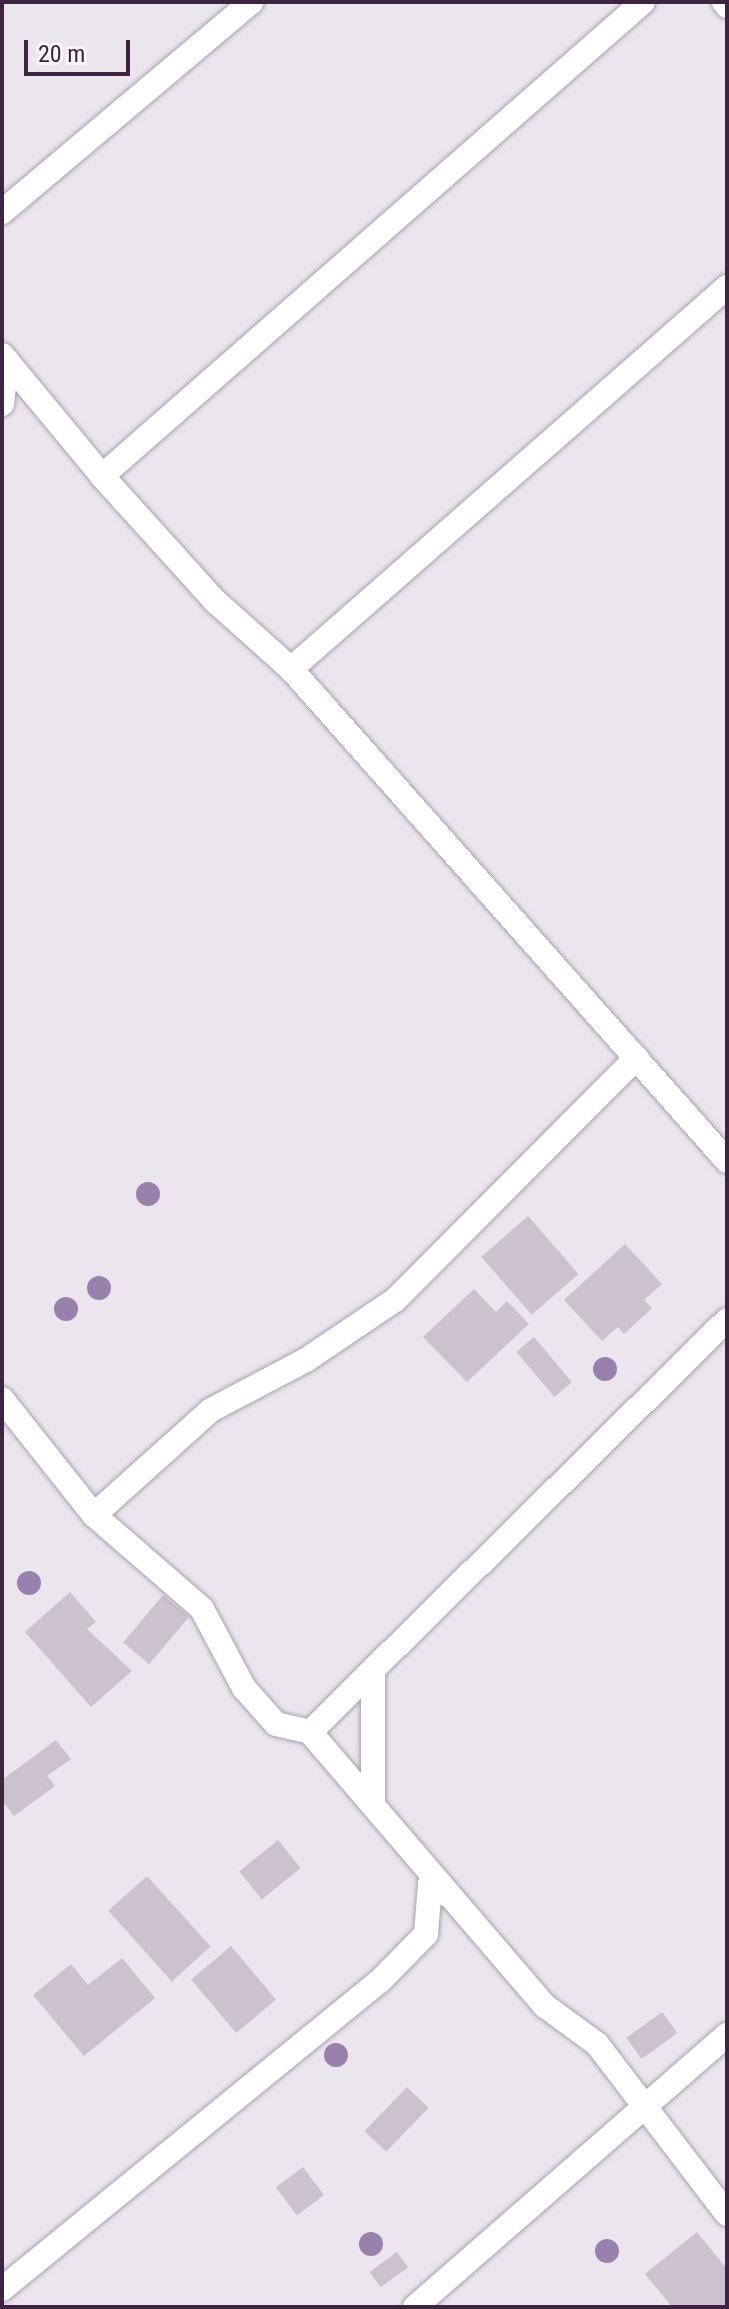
<!DOCTYPE html>
<style>
body{margin:0}
#map{position:relative;width:729px;height:2309px;overflow:hidden;background:#ebe5ee;font-family:"Roboto Condensed",sans-serif}
div>[style]{position:absolute}
.building>*{inset:0;background:#cbc1cf;transform-origin:0 0}
.roads{filter:drop-shadow(0 0 2px #aca0af) drop-shadow(0 0 2px #aca0af)}
.minor>*{height:24px;margin:-12px;padding:0 12px;transform-origin:12px;border-radius:12px;background:#fff}
.trees>*{width:24px;height:24px;margin:-12px;border-radius:50%;background:#9a80ad}
span{translate:-50% -50%;white-space:nowrap;text-align:center;line-height:1.15;-webkit-text-stroke:8px #f9f5fa;paint-order:stroke}
.frame{position:absolute;inset:0;border:4px solid #3d2440;pointer-events:none}
.scale{position:absolute;left:24px;top:40px;width:106px;height:36px;box-sizing:border-box;border:4px solid #3d2440;border-top:0;padding-left:10px;font-size:24px;line-height:28px;white-space:nowrap;color:#3d2440;-webkit-text-stroke:6px #f9f5fa;paint-order:stroke}
</style>
<div id="map">
<div class="building">
<div style="left:528px;top:1216px;width:77px;height:62px;rotate:49deg"></div>
<div style="clip-path:polygon(625px 1244px,662px 1284px,644px 1300px,652px 1308px,624px 1334px,618px 1327px,602px 1341px,564px 1300px)"></div>
<div style="clip-path:polygon(474px 1289px,496px 1312px,507px 1301px,529px 1324px,467px 1382px,423px 1337px)"></div>
<div style="left:534px;top:1337px;width:59px;height:23px;rotate:50deg"></div>
<div style="clip-path:polygon(70px 1592px,96px 1622px,87px 1629px,132px 1671px,91px 1707px,25px 1632px)"></div>
<div style="left:163px;top:1595px;width:34px;height:62px;rotate:40deg"></div>
<div style="clip-path:polygon(56px 1740px,71px 1759px,47px 1776px,55px 1786px,14px 1816px,2px 1800px,2px 1780px)"></div>
<div style="left:278px;top:1840px;width:36px;height:50px;rotate:51deg"></div>
<div style="left:147px;top:1876px;width:95px;height:52px;rotate:48deg"></div>
<div style="left:231px;top:1946px;width:70px;height:52px;rotate:50deg"></div>
<div style="clip-path:polygon(122px 1958px,155px 1998px,84px 2056px,33px 1995px,71px 1964px,88px 1985px)"></div>
<div style="left:662px;top:2012px;width:26px;height:44px;rotate:54deg"></div>
<div style="left:407px;top:2087px;width:30px;height:61px;rotate:44deg"></div>
<div style="left:303px;top:2167px;width:35px;height:34px;rotate:53deg"></div>
<div style="clip-path:polygon(697px 2232px,727px 2269px,727px 2307px,672px 2307px,645px 2274px)"></div>
<div style="left:397px;top:2252px;width:19px;height:34px;rotate:54deg"></div>
</div>
<div class="roads">
<div class="minor">
<div style="left:724px;top:2px;width:5px;rotate:53deg"></div>
<div style="left:2px;top:212px;width:326px;rotate:-40.1deg"></div>
<div style="left:2px;top:355px;width:157px;rotate:50.4deg"></div>
<div style="left:102px;top:476px;width:169px;rotate:47.9deg"></div>
<div style="left:215px;top:601px;width:102px;rotate:41.8deg"></div>
<div style="left:291px;top:669px;width:657px;rotate:48.45deg"></div>
<div style="left:2px;top:404px;width:44px;rotate:-83.5deg"></div>
<div style="left:102px;top:476px;width:719px;rotate:-41.22deg"></div>
<div style="left:291px;top:669px;width:580px;rotate:-41.22deg"></div>
<div style="left:2px;top:1399px;width:148px;rotate:51.6deg"></div>
<div style="left:94px;top:1515px;width:143px;rotate:41deg"></div>
<div style="left:202px;top:1609px;width:89px;rotate:62deg"></div>
<div style="left:244px;top:1688px;width:48px;rotate:48.4deg"></div>
<div style="left:276px;top:1724px;width:35px;rotate:13deg"></div>
<div style="left:310px;top:1732px;width:361px;rotate:49.4deg"></div>
<div style="left:545px;top:2006px;width:64px;rotate:36.2deg"></div>
<div style="left:597px;top:2044px;width:214px;rotate:52.6deg"></div>
<div style="left:94px;top:1515px;width:157px;rotate:-41.9deg"></div>
<div style="left:211px;top:1410px;width:107px;rotate:-27.8deg"></div>
<div style="left:306px;top:1360px;width:107px;rotate:-34deg"></div>
<div style="left:395px;top:1300px;width:342px;rotate:-45.1deg"></div>
<div style="left:373px;top:1672px;width:128px;rotate:90deg"></div>
<div style="left:310px;top:1732px;width:586px;rotate:-44.65deg"></div>
<div style="left:2px;top:2289px;width:488px;rotate:-39.2deg"></div>
<div style="left:380px;top:1981px;width:66px;rotate:-45.6deg"></div>
<div style="left:426px;top:1934px;width:50px;rotate:-85.4deg"></div>
<div style="left:430px;top:1884px;width:22px;rotate:32deg"></div>
<div style="left:415px;top:2307px;width:414px;rotate:-41.1deg"></div>
</div>
</div>
<div class="trees">
<div style="left:148px;top:1194px"></div>
<div style="left:99px;top:1288px"></div>
<div style="left:66px;top:1309px"></div>
<div style="left:605px;top:1369px"></div>
<div style="left:29px;top:1583px"></div>
<div style="left:336px;top:2055px"></div>
<div style="left:371px;top:2244px"></div>
<div style="left:607px;top:2251px"></div>
</div>
<div class="frame"></div>
<div class="scale">20 m</div>
</div>
